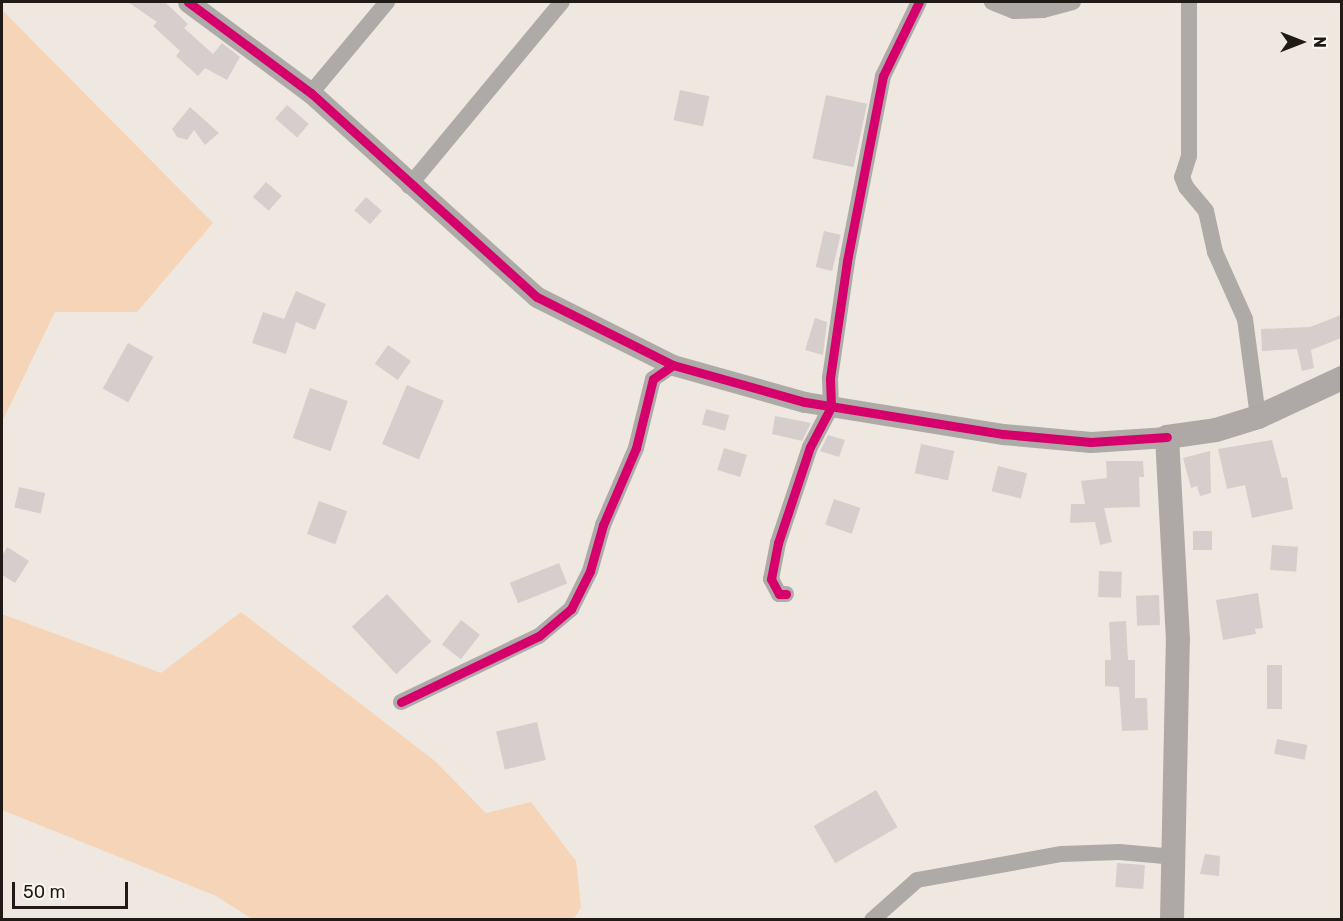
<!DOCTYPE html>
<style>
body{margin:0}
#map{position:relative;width:1343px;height:921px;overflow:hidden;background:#efe8e1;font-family:Rubik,sans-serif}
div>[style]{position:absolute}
.green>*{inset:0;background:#f6d4b8}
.building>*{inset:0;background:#d5cecd;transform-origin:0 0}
.minor>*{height:16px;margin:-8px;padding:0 8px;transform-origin:8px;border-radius:8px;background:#aeaaa8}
.tertiary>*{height:21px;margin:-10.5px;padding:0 10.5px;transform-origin:10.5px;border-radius:10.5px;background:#aeaaa8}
.secondary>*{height:24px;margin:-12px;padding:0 12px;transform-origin:12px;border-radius:12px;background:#aea8a6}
.cycleway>*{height:9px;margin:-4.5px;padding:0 4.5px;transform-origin:4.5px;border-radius:4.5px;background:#d6006c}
span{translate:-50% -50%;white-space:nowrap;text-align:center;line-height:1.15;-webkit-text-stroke:5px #fef5ee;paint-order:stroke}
.frame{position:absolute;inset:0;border:3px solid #201b16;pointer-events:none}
.north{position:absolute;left:1271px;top:12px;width:60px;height:60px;-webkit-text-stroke:4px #fef5ee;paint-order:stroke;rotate:90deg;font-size:16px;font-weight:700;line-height:24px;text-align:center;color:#201b16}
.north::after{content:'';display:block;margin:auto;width:21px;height:27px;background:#201b16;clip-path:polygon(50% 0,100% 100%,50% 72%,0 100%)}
.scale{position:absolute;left:12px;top:882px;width:116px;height:27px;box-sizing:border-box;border:3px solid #201b16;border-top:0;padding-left:8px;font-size:18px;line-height:21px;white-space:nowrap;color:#201b16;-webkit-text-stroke:4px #fef5ee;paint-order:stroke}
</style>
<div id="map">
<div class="green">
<div style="clip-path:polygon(2px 10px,213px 223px,137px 312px,55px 312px,2px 422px)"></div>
<div style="clip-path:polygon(241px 612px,435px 761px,486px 813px,531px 802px,576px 861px,581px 907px,574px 919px,252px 919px,216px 896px,2px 810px,2px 614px,161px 673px)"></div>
</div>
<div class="building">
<div style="clip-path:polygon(128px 2px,165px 2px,188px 24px,184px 28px,213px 54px,222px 43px,240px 57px,227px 80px,205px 68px,198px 76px,176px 56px,180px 51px,153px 26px,157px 22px)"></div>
<div style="left:680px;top:90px;width:30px;height:31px;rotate:12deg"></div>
<div style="left:826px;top:95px;width:42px;height:65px;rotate:12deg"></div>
<div style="left:287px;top:105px;width:29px;height:18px;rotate:41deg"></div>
<div style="clip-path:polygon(190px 107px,219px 133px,205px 145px,194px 130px,187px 140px,177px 137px,172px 129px)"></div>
<div style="left:266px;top:182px;width:21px;height:20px;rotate:41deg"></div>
<div style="left:366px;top:197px;width:21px;height:18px;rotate:41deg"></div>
<div style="left:824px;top:231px;width:17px;height:37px;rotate:13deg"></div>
<div style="clip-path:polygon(296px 291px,326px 304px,315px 330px,296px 322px,286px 354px,252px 343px,263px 312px,284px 319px)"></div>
<div style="clip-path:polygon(1341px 315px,1341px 338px,1311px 350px,1314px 368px,1302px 371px,1297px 349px,1262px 351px,1261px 329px,1310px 327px)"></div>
<div style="clip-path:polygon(815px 318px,827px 322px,823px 355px,805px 350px)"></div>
<div style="left:128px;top:343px;width:29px;height:52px;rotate:29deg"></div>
<div style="left:388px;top:345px;width:28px;height:23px;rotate:35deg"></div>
<div style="left:407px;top:385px;width:40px;height:64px;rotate:23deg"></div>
<div style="left:310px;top:388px;width:40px;height:53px;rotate:19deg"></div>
<div style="left:706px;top:409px;width:24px;height:16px;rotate:15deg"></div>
<div style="clip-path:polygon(775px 416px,811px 423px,802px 441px,772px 434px)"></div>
<div style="clip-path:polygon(828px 435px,845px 440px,839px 457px,820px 451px)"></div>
<div style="clip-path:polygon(1272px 440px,1282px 478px,1287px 477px,1293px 509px,1252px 518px,1245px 485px,1227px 489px,1218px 449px)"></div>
<div style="left:921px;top:444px;width:34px;height:30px;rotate:12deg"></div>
<div style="left:724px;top:448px;width:24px;height:23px;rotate:17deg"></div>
<div style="clip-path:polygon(1210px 451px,1211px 493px,1200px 496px,1197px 486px,1191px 488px,1183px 458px)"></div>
<div style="clip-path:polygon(1106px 461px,1143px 461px,1144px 477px,1139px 477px,1140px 507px,1104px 508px,1112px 542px,1100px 545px,1095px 522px,1070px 523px,1071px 504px,1085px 504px,1081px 481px,1107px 478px)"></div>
<div style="left:998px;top:466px;width:30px;height:26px;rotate:14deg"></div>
<div style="left:19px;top:487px;width:27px;height:21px;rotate:13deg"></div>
<div style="left:834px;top:499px;width:28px;height:27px;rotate:19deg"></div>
<div style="left:319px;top:501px;width:30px;height:35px;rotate:20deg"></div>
<div style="left:1193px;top:531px;width:19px;height:19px"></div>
<div style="left:1272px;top:545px;width:26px;height:25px;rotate:4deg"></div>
<div style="clip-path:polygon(7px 547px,29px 561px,15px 583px,2px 575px,2px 556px)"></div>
<div style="left:559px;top:563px;width:22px;height:53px;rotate:68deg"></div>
<div style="left:1099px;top:571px;width:23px;height:26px;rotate:2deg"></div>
<div style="clip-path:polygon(1258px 593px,1263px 628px,1255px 629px,1256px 634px,1223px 640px,1216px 600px)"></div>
<div style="left:387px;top:594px;width:65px;height:48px;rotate:47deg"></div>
<div style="left:1159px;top:595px;width:30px;height:23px;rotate:88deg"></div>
<div style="left:461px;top:620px;width:24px;height:31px;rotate:38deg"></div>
<div style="clip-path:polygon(1126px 621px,1128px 660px,1135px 660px,1135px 698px,1147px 698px,1148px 730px,1122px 731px,1119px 687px,1105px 686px,1105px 660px,1111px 660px,1109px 622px)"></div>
<div style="left:1267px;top:665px;width:15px;height:44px"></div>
<div style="left:537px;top:722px;width:39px;height:42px;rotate:77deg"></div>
<div style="left:1277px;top:739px;width:31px;height:15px;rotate:11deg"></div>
<div style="left:876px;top:790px;width:43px;height:72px;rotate:60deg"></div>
<div style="clip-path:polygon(1205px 854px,1220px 856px,1219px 876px,1200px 874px)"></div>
<div style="left:1117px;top:863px;width:28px;height:24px;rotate:4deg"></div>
</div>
<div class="minor">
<div style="left:992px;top:2px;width:24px;rotate:22deg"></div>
<div style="left:1014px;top:11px;width:29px;rotate:-2deg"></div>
<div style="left:1043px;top:10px;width:31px;rotate:-15deg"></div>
<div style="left:1189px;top:2px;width:154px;rotate:90deg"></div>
<div style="left:1189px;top:156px;width:22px;rotate:108deg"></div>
<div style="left:1182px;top:177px;width:11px;rotate:68deg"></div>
<div style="left:1186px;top:187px;width:31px;rotate:50deg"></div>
<div style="left:1206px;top:211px;width:42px;rotate:77.6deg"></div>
<div style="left:1215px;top:252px;width:73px;rotate:65.9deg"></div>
<div style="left:1245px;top:319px;width:99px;rotate:82.4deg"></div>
<div style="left:311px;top:93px;width:119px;rotate:-50.1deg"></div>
<div style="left:409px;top:186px;width:239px;rotate:-50.3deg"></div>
<div style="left:786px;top:594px;width:7px;rotate:180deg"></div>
<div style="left:779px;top:594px;width:17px;rotate:-118deg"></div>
<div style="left:771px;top:579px;width:37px;rotate:-79deg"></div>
<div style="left:778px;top:543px;width:101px;rotate:-71.6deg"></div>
<div style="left:810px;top:447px;width:45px;rotate:-62.3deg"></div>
<div style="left:831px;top:407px;width:29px;rotate:-92deg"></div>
<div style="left:830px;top:378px;width:118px;rotate:-81.7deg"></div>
<div style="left:847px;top:261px;width:188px;rotate:-79deg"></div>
<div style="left:883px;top:76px;width:82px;rotate:-64.1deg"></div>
<div style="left:401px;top:702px;width:153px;rotate:-25.6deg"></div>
<div style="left:539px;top:636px;width:42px;rotate:-40.2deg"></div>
<div style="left:571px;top:609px;width:42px;rotate:-63.4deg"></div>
<div style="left:590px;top:571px;width:48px;rotate:-74.2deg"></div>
<div style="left:603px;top:525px;width:84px;rotate:-66.8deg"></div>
<div style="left:636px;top:448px;width:71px;rotate:-76.2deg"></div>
<div style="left:653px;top:379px;width:24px;rotate:-35deg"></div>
<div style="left:872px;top:920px;width:60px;rotate:-41.6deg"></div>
<div style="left:917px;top:880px;width:147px;rotate:-10.2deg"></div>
<div style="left:1062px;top:854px;width:57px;rotate:-2deg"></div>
<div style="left:1119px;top:852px;width:57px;rotate:5deg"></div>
</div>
<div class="tertiary">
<div style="left:188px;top:2px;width:153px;rotate:36.5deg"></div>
<div style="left:311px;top:93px;width:304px;rotate:42.1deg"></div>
<div style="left:537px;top:297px;width:152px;rotate:26.6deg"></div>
<div style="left:673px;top:365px;width:137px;rotate:15.7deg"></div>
<div style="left:805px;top:402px;width:201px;rotate:9.2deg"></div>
<div style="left:1003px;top:434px;width:88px;rotate:5.2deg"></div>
<div style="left:1091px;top:442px;width:76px;rotate:-3.8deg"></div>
</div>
<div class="secondary">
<div style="left:1172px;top:920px;width:280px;rotate:-88.8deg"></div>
<div style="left:1178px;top:640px;width:203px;rotate:-93.1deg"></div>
<div style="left:1167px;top:437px;width:49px;rotate:-8.1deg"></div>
<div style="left:1216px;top:430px;width:44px;rotate:-17.2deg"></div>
<div style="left:1258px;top:417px;width:93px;rotate:-24.9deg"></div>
</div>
<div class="cycleway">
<div style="left:188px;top:2px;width:153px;rotate:36.5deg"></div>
<div style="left:311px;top:93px;width:304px;rotate:42.1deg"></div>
<div style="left:537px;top:297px;width:152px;rotate:26.6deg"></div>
<div style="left:673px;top:365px;width:137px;rotate:15.7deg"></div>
<div style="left:805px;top:402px;width:201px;rotate:9.2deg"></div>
<div style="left:1003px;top:434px;width:88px;rotate:5.2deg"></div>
<div style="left:1091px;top:442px;width:76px;rotate:-3.8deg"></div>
<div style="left:786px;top:594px;width:7px;rotate:180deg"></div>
<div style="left:779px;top:594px;width:17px;rotate:-118deg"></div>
<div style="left:771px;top:579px;width:37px;rotate:-79deg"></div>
<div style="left:778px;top:543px;width:101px;rotate:-71.6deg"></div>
<div style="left:810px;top:447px;width:45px;rotate:-62.3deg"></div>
<div style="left:831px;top:407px;width:29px;rotate:-92deg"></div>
<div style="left:830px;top:378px;width:118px;rotate:-81.7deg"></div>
<div style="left:847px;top:261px;width:188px;rotate:-79deg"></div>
<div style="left:883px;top:76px;width:82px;rotate:-64.1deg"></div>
<div style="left:401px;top:702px;width:153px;rotate:-25.6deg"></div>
<div style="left:539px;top:636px;width:42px;rotate:-40.2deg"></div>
<div style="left:571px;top:609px;width:42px;rotate:-63.4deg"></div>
<div style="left:590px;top:571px;width:48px;rotate:-74.2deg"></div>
<div style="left:603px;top:525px;width:84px;rotate:-66.8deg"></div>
<div style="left:636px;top:448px;width:71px;rotate:-76.2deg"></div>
<div style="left:653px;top:379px;width:24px;rotate:-35deg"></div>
</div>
<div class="frame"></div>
<div class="north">N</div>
<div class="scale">50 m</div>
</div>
